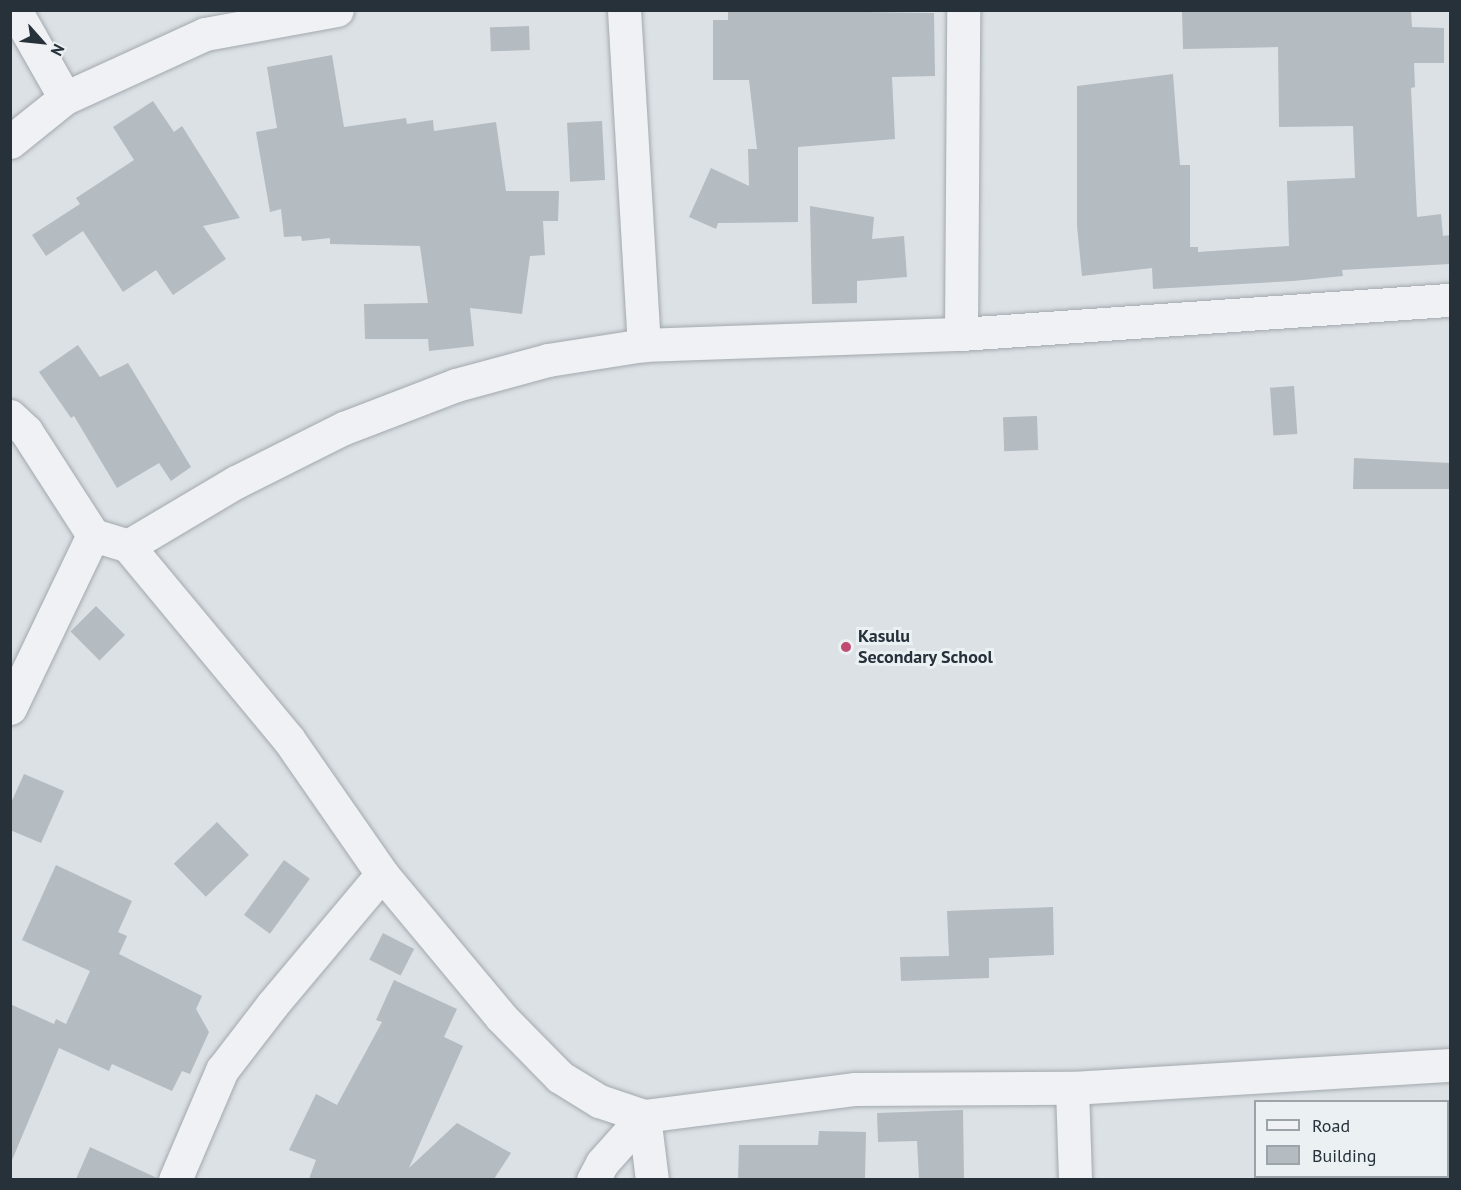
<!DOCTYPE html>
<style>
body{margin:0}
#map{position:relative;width:1461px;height:1190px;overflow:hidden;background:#dce1e5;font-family:"PT Sans",sans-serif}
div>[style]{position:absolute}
.building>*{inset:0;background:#b4bbc1;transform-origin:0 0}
.roads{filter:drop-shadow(0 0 2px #a2a9ae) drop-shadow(0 0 2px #a2a9ae)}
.minor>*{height:33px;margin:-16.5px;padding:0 16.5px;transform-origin:16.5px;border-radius:16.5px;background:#eff1f4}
.dots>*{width:16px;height:16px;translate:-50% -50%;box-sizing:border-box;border:3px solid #ebf0f3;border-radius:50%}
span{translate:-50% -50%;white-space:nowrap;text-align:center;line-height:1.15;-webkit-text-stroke:6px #ebf0f3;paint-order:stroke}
.poi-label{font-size:18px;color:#27313a;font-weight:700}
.left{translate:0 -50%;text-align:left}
.frame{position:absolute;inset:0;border:12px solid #27313a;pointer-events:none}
.legend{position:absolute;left:1254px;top:1100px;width:195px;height:78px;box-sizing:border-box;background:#ebf0f3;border:2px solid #9da4a9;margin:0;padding:8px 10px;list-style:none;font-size:18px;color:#27313a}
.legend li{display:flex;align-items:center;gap:12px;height:30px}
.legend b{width:30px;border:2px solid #9da4a9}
.north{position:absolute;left:12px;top:12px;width:60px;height:60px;-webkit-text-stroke:4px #ebf0f3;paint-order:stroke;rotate:117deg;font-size:16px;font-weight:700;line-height:24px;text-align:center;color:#27313a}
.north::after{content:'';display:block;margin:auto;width:21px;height:27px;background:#27313a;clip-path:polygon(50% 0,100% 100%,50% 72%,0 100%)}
</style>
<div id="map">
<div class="building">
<div style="clip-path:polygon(728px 10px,934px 13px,935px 76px,892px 77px,895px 139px,798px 147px,798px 222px,718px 223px,716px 229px,689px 217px,711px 168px,749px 186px,748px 149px,757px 149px,749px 80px,713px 80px,713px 20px,728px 20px)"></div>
<div style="clip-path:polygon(1182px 10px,1411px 10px,1412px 27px,1444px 28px,1444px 63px,1414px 63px,1415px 87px,1411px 88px,1417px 217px,1441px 214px,1443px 236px,1450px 235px,1450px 264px,1342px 270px,1343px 276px,1293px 281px,1153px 289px,1152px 268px,1082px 276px,1077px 226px,1077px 86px,1173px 74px,1180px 165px,1190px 165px,1190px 247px,1198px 247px,1198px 252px,1289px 246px,1287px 181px,1355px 178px,1353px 126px,1279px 127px,1278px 47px,1183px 49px)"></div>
<div style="left:529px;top:26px;width:24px;height:39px;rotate:88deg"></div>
<div style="clip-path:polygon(332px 55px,344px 127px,406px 118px,407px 124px,433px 120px,434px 131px,496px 122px,506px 191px,559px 191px,558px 221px,543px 221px,545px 255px,530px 256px,522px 314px,470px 308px,474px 346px,429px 351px,428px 339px,365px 339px,364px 304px,428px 303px,420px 246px,330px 244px,330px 238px,302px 241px,301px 236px,284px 237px,281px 209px,270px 212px,256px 132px,277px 128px,267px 67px)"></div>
<div style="clip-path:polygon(153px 101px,174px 132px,182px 126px,240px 218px,203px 226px,226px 259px,173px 295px,156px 270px,123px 292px,83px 231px,46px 256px,32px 235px,80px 204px,76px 198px,134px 160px,113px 127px)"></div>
<div style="left:602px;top:121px;width:59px;height:35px;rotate:87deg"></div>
<div style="clip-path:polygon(810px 206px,874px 217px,872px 239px,904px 236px,907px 277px,857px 281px,857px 303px,812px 304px)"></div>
<div style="clip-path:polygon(78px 345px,100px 377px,128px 363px,191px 467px,171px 481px,159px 463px,117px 488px,74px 416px,71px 418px,39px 372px)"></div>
<div style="left:1294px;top:386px;width:48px;height:24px;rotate:86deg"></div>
<div style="left:1037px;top:416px;width:34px;height:34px;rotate:88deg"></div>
<div style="clip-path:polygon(1354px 458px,1450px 463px,1450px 489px,1353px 489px)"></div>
<div style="left:96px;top:606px;width:41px;height:36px;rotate:45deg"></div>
<div style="clip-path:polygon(24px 774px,64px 791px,41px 843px,10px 830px,10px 805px)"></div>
<div style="left:217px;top:822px;width:46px;height:60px;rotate:46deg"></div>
<div style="left:284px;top:860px;width:32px;height:68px;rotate:36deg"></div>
<div style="clip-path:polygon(56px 865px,132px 901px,118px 932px,127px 936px,119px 954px,202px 996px,196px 1009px,209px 1032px,190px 1074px,182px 1071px,172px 1091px,112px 1064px,109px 1071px,59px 1048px,10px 1165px,10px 1004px,54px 1024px,56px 1019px,66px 1024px,90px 971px,22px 940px)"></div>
<div style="clip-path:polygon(1053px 907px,1054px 955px,989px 958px,989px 978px,901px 981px,900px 957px,949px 956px,947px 911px)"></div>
<div style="left:383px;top:933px;width:35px;height:30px;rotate:27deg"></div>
<div style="clip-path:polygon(394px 980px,457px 1009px,444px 1037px,463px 1046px,409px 1168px,457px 1123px,511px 1153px,494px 1179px,309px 1179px,316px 1160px,289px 1150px,316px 1094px,337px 1105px,382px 1022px,376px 1020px)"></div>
<div style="clip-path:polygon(963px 1110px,964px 1179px,919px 1179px,917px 1141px,878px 1142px,877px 1113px)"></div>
<div style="clip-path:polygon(819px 1131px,866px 1132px,865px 1179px,738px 1179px,739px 1145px,818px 1145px)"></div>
<div style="clip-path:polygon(90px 1147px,157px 1178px,157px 1179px,76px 1179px)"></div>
</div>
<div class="roads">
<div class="minor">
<div style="left:15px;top:10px;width:101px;rotate:60.4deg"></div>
<div style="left:624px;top:10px;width:336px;rotate:86.6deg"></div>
<div style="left:10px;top:142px;width:70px;rotate:-38.7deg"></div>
<div style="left:65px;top:98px;width:154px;rotate:-24.6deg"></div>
<div style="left:205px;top:34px;width:134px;rotate:-10.3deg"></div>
<div style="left:961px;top:334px;width:324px;rotate:-89.6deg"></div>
<div style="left:10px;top:416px;width:22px;rotate:43deg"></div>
<div style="left:26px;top:431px;width:124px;rotate:57.2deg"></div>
<div style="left:93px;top:535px;width:37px;rotate:17deg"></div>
<div style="left:128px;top:546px;width:252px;rotate:50.3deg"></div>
<div style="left:289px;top:740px;width:163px;rotate:55.2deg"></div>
<div style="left:128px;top:546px;width:126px;rotate:-30.7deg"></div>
<div style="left:236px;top:482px;width:121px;rotate:-26.6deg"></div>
<div style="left:344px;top:428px;width:120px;rotate:-21deg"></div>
<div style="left:456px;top:385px;width:95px;rotate:-15.2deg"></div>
<div style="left:548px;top:360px;width:97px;rotate:-8.9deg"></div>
<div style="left:644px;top:345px;width:317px;rotate:-2deg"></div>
<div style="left:961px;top:334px;width:490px;rotate:-4deg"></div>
<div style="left:10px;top:708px;width:192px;rotate:-64.4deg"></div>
<div style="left:1072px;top:1088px;width:92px;rotate:88.1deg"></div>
<div style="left:175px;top:1180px;width:120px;rotate:-66.9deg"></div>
<div style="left:222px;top:1070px;width:82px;rotate:-52.4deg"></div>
<div style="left:272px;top:1005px;width:171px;rotate:-50deg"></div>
<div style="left:382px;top:874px;width:186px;rotate:50.2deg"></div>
<div style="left:501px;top:1017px;width:84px;rotate:45.5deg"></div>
<div style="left:560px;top:1077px;width:46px;rotate:31.6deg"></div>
<div style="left:599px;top:1101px;width:47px;rotate:18.4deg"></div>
<div style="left:644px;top:1116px;width:64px;rotate:82.9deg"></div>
<div style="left:593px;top:1180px;width:19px;rotate:-62deg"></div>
<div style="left:602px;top:1163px;width:63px;rotate:-48.2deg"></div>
<div style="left:644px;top:1116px;width:213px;rotate:-7.3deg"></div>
<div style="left:855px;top:1089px;width:217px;rotate:-0.3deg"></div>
<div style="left:1072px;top:1088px;width:379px;rotate:-3.5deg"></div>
</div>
</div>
<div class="dots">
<div style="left:846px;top:647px;background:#c14a70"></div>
</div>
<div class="poi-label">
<span class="left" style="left:858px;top:647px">Kasulu<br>Secondary School</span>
</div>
<div class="frame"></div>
<ul class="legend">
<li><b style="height:8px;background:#eff1f4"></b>Road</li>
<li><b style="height:16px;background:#b4bbc1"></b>Building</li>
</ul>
<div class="north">N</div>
</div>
